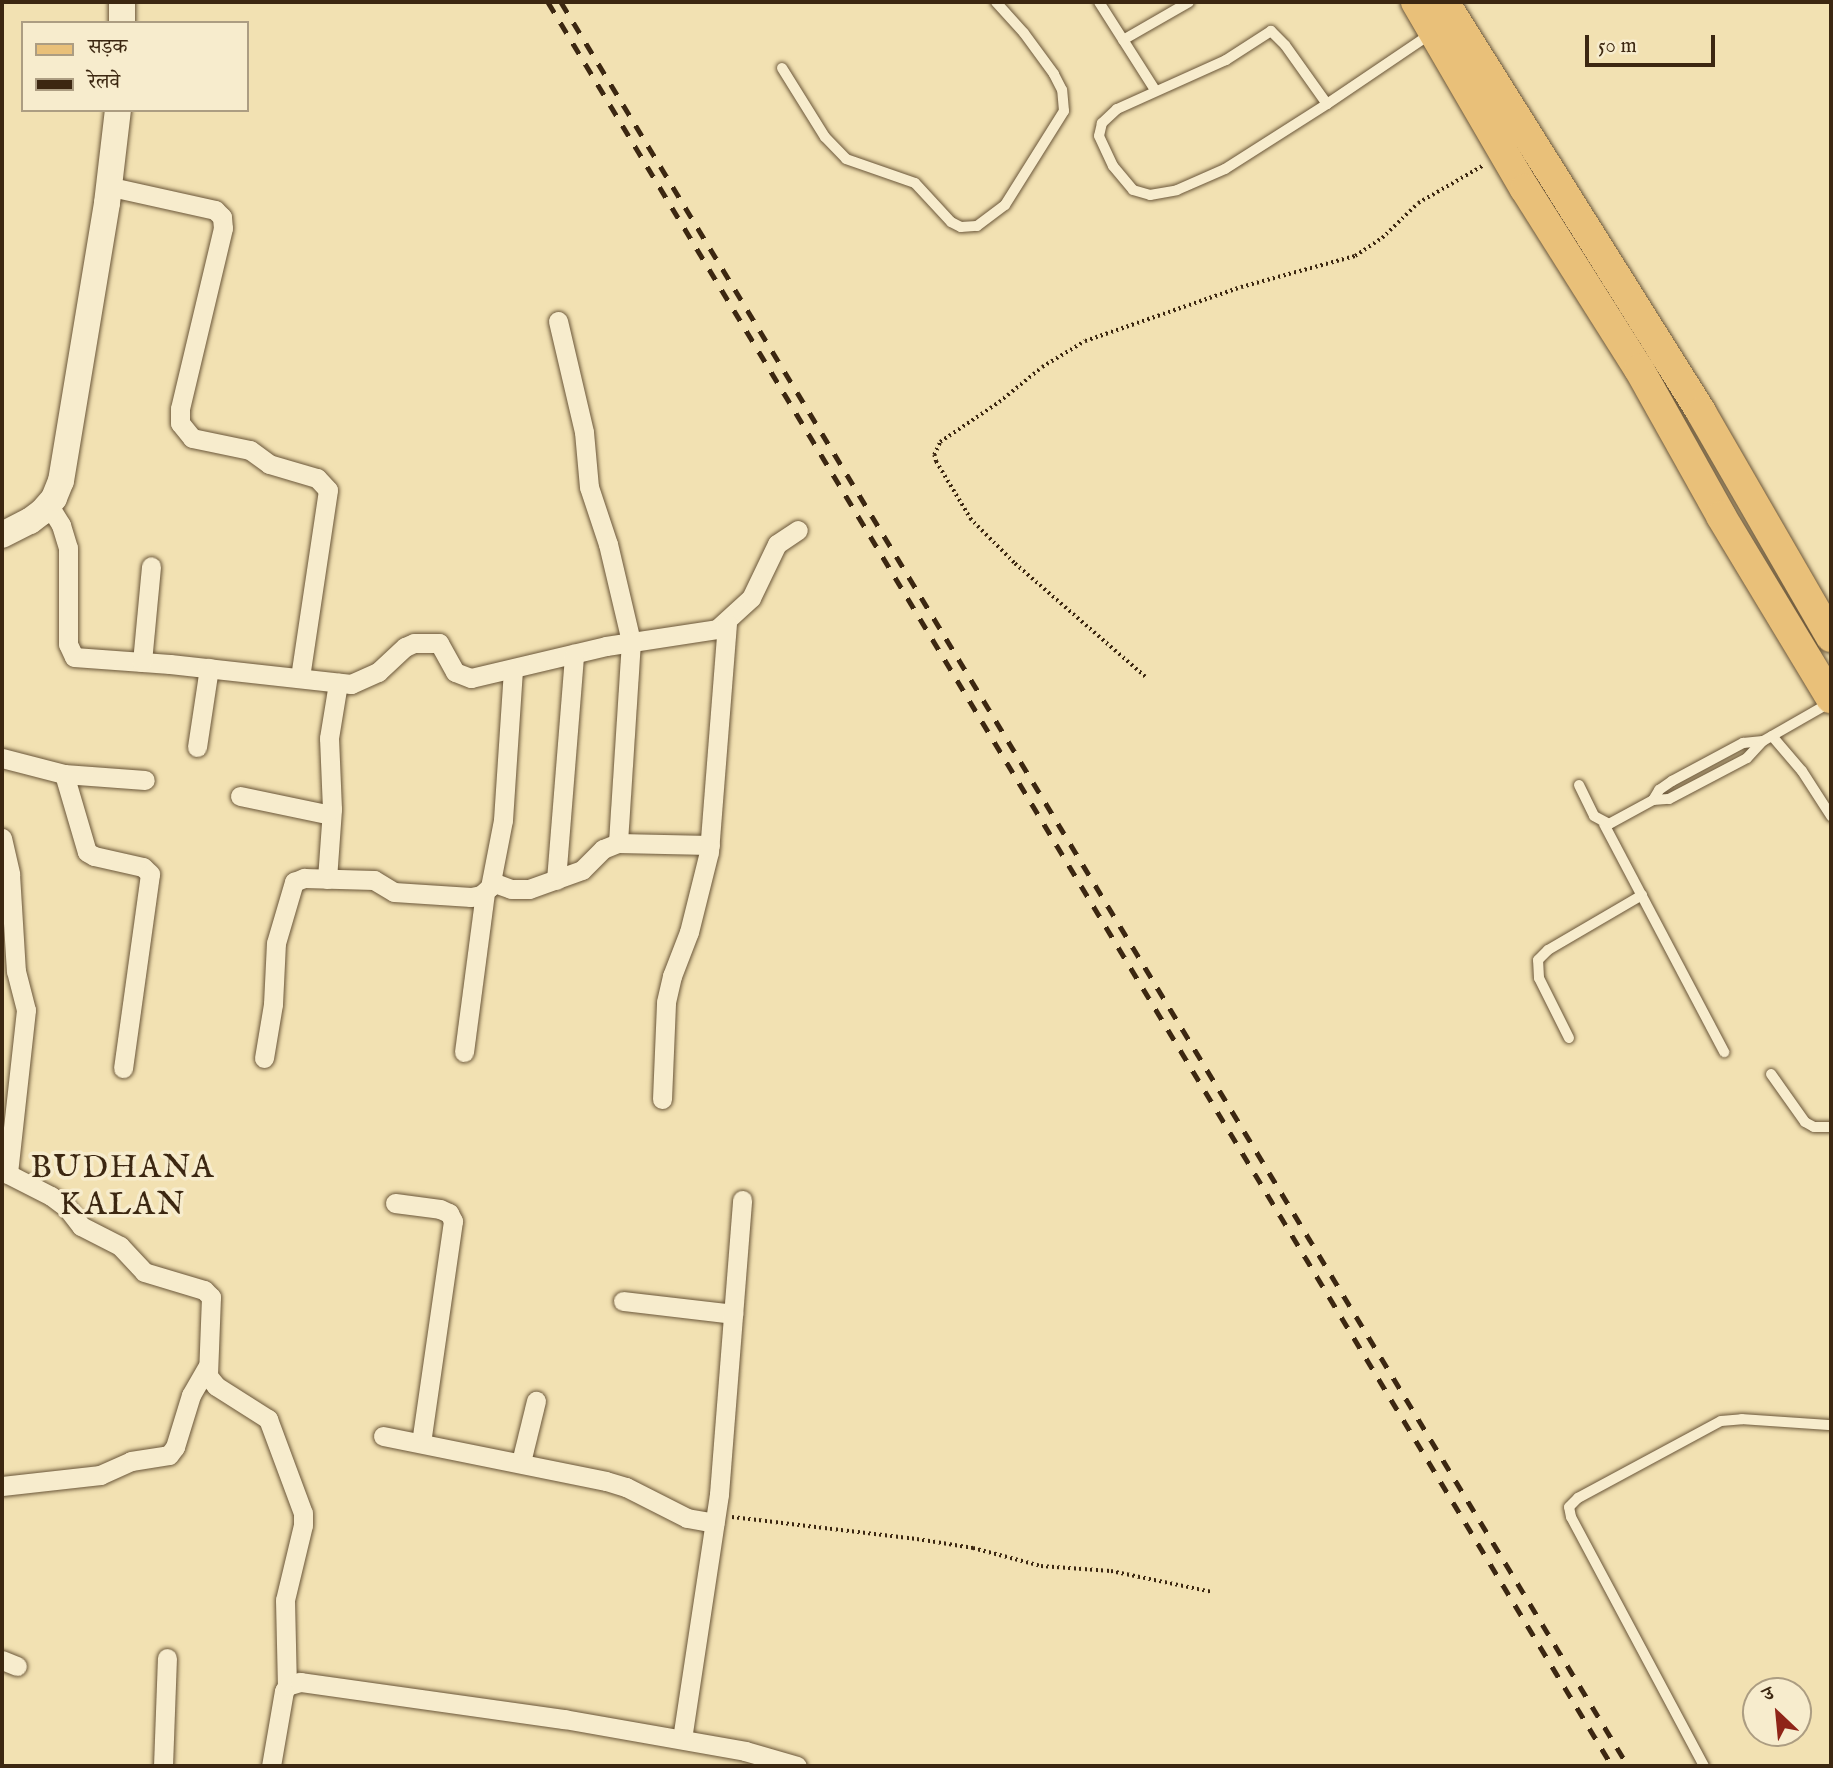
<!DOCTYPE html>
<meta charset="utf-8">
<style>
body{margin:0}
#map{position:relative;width:1833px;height:1768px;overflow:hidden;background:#f2e1b2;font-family:"IM FELL English","Noto Serif Devanagari",serif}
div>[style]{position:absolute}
.path>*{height:3.5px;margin-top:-1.75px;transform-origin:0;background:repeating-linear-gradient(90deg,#3c2711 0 2px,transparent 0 5.5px)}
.roads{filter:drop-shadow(0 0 2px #6a5639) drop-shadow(0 0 2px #6a5639)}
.lane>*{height:10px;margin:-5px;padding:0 5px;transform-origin:5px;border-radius:5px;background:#f7eccd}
.street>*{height:19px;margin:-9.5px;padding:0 9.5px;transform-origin:9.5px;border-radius:9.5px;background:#f7eccd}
.secondary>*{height:26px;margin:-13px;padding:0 13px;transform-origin:13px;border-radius:13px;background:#f7eccd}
.primary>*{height:30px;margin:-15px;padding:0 15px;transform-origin:15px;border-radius:15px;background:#e9c079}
.rail>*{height:5px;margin-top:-2.5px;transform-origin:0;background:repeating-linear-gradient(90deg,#3c2711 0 12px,transparent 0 24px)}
span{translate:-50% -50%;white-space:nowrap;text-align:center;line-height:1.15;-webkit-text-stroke:7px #f7eccd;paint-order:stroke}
.quarter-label{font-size:32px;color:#3c2711;letter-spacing:2px}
.frame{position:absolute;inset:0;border:4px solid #3c2711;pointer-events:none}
.legend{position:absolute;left:21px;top:21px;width:228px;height:91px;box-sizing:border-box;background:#f7eccd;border:2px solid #ac9d82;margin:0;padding:9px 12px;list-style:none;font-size:21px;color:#3c2711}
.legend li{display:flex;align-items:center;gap:14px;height:35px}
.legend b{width:35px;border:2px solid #ac9d82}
.north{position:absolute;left:1742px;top:1677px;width:70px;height:70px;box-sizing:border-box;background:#f7eccd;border:2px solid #ac9d82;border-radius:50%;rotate:334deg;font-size:19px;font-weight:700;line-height:28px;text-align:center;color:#3c2711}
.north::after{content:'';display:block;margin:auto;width:24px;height:32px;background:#8f2418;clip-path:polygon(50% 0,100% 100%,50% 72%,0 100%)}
.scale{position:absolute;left:1585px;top:35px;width:130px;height:32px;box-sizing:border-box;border:4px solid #3c2711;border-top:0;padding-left:9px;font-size:21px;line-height:24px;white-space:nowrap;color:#3c2711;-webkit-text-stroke:5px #f7eccd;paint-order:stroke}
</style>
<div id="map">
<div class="path">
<div style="left:1145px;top:677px;width:174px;rotate:-139deg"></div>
<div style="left:1014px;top:563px;width:61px;rotate:-135deg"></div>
<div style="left:971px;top:520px;width:68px;rotate:-121.1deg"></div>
<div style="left:936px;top:462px;width:7px;rotate:-106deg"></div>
<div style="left:934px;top:455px;width:14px;rotate:-65deg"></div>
<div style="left:940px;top:442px;width:71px;rotate:-34.1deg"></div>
<div style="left:999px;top:402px;width:55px;rotate:-39.1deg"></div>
<div style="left:1042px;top:367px;width:50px;rotate:-31.2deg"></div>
<div style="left:1085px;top:341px;width:165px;rotate:-19.1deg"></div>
<div style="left:1241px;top:287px;width:118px;rotate:-15.2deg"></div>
<div style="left:1355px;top:256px;width:32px;rotate:-34deg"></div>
<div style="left:1382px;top:238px;width:50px;rotate:-44.2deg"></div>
<div style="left:1418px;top:203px;width:76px;rotate:-29.9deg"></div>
<div style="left:732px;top:1517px;width:186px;rotate:6.8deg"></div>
<div style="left:917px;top:1539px;width:57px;rotate:9.1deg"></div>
<div style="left:973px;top:1548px;width:70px;rotate:14.8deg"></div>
<div style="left:1041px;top:1566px;width:70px;rotate:4.1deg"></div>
<div style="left:1111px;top:1571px;width:103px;rotate:11.7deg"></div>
</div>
<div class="roads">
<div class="lane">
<div style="left:1099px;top:2px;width:104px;rotate:57.5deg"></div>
<div style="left:1123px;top:40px;width:76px;rotate:-29.9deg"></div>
<div style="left:782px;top:68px;width:81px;rotate:58.1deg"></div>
<div style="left:825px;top:137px;width:30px;rotate:46deg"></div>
<div style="left:846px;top:159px;width:73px;rotate:19.2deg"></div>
<div style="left:915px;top:183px;width:53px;rotate:47.3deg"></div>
<div style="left:951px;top:222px;width:11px;rotate:27deg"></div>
<div style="left:961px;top:227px;width:16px;rotate:-4deg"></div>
<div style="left:977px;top:226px;width:35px;rotate:-37deg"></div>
<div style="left:1005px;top:205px;width:111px;rotate:-57.9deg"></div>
<div style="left:1064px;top:111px;width:21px;rotate:-95deg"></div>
<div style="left:1062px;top:90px;width:18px;rotate:-117deg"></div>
<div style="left:1054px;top:74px;width:51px;rotate:-126.2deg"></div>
<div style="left:1024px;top:33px;width:42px;rotate:-132.1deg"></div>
<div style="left:1327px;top:104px;width:72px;rotate:-125.4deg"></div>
<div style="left:1285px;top:45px;width:20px;rotate:-135deg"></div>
<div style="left:1271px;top:31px;width:54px;rotate:147.2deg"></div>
<div style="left:1226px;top:60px;width:120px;rotate:155.8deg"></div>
<div style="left:1117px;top:109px;width:21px;rotate:137deg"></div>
<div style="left:1102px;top:123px;width:13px;rotate:103deg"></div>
<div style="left:1099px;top:136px;width:33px;rotate:65deg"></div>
<div style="left:1113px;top:166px;width:31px;rotate:50deg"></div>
<div style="left:1133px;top:190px;width:18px;rotate:16deg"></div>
<div style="left:1150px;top:195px;width:27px;rotate:-10deg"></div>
<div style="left:1177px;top:190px;width:52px;rotate:-23.6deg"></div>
<div style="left:1225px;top:169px;width:121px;rotate:-32.5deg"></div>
<div style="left:1327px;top:104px;width:127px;rotate:-34.1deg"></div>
<div style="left:1772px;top:736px;width:46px;rotate:49.4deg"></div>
<div style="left:1802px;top:771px;width:54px;rotate:57.2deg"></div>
<div style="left:1579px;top:785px;width:34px;rotate:64deg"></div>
<div style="left:1594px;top:816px;width:17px;rotate:28deg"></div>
<div style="left:1609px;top:824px;width:50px;rotate:-28.6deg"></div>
<div style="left:1653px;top:800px;width:12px;rotate:-59deg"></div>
<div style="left:1659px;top:790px;width:16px;rotate:-35deg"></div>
<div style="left:1672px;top:781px;width:81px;rotate:-28.2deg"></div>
<div style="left:1743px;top:743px;width:20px;rotate:-6deg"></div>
<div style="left:1653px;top:800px;width:16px;rotate:-4deg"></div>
<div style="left:1669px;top:799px;width:88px;rotate:-27.7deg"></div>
<div style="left:1747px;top:758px;width:23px;rotate:-47deg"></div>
<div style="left:1763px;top:741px;width:78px;rotate:-29.8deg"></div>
<div style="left:1604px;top:824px;width:258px;rotate:62.2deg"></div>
<div style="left:1569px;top:1038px;width:67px;rotate:-116.6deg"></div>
<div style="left:1539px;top:978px;width:18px;rotate:-93deg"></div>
<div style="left:1538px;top:960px;width:14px;rotate:-45deg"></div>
<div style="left:1548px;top:950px;width:109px;rotate:-30.3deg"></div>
<div style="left:1771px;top:1074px;width:59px;rotate:54.7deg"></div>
<div style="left:1805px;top:1122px;width:10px;rotate:29deg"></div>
<div style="left:1814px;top:1127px;width:17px"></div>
<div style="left:1704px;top:1766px;width:282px;rotate:-118.1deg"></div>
<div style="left:1571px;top:1517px;width:10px;rotate:-101deg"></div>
<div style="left:1569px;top:1507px;width:13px;rotate:-45deg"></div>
<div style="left:1578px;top:1498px;width:162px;rotate:-28.3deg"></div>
<div style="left:1721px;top:1421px;width:21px;rotate:-5deg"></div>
<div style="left:1742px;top:1419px;width:89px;rotate:3.9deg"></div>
</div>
<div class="street">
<div style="left:107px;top:186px;width:111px;rotate:12.5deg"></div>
<div style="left:215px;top:210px;width:10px;rotate:45deg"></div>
<div style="left:222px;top:217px;width:11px;rotate:85deg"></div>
<div style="left:223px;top:228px;width:186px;rotate:103.4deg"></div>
<div style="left:180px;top:409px;width:14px;rotate:90deg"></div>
<div style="left:180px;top:423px;width:19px;rotate:51deg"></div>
<div style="left:192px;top:438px;width:59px;rotate:11.7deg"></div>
<div style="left:250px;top:450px;width:24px;rotate:36deg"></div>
<div style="left:269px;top:464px;width:50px;rotate:16.3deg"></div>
<div style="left:317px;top:478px;width:16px;rotate:47deg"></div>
<div style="left:328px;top:490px;width:190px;rotate:98.5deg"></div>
<div style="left:558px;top:321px;width:114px;rotate:76.8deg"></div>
<div style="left:584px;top:432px;width:55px;rotate:84.8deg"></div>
<div style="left:589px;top:487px;width:60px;rotate:71.6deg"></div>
<div style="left:608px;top:544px;width:100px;rotate:76.7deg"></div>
<div style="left:631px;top:641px;width:202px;rotate:93.7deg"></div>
<div style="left:48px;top:504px;width:25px;rotate:58deg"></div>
<div style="left:61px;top:525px;width:24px;rotate:73deg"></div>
<div style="left:68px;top:548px;width:96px;rotate:90deg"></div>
<div style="left:68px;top:644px;width:14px;rotate:65deg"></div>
<div style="left:74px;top:657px;width:96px;rotate:4.2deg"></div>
<div style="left:170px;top:664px;width:182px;rotate:6.3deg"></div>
<div style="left:351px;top:684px;width:30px;rotate:-24deg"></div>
<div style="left:378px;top:672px;width:37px;rotate:-43deg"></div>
<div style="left:405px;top:647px;width:10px;rotate:-24deg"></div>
<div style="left:414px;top:643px;width:25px"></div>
<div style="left:439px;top:643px;width:33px;rotate:61deg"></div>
<div style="left:455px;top:672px;width:17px;rotate:21deg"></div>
<div style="left:471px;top:678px;width:139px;rotate:-13.3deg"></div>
<div style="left:606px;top:646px;width:112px;rotate:-8.7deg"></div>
<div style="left:717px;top:629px;width:46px;rotate:-42.4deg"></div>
<div style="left:751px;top:598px;width:60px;rotate:-64.3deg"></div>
<div style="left:777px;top:544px;width:25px;rotate:-34deg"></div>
<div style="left:142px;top:662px;width:96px;rotate:-84.6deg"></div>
<div style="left:197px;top:747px;width:80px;rotate:-81.4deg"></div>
<div style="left:2px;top:758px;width:64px;rotate:14.5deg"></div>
<div style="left:64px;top:774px;width:81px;rotate:73.6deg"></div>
<div style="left:87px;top:852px;width:8px;rotate:30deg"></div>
<div style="left:94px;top:856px;width:50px;rotate:12.7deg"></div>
<div style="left:143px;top:867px;width:10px;rotate:45deg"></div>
<div style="left:150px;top:874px;width:196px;rotate:97.9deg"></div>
<div style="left:64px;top:774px;width:81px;rotate:4.2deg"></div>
<div style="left:240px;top:796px;width:93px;rotate:11.8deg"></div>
<div style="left:2px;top:838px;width:37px;rotate:77deg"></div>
<div style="left:10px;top:874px;width:97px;rotate:86.5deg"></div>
<div style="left:16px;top:971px;width:40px;rotate:75.6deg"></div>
<div style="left:26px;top:1010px;width:165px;rotate:96.3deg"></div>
<div style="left:8px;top:1174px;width:48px;rotate:27.1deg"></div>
<div style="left:51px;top:1196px;width:20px;rotate:37deg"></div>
<div style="left:67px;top:1208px;width:23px;rotate:52deg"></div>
<div style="left:81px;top:1226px;width:44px;rotate:27.1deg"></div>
<div style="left:120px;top:1246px;width:35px;rotate:47deg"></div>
<div style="left:144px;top:1272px;width:63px;rotate:16.7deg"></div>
<div style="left:204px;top:1290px;width:10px;rotate:45deg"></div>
<div style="left:211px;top:1297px;width:79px;rotate:92.2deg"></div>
<div style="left:208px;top:1376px;width:13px;rotate:51deg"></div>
<div style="left:216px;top:1386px;width:62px;rotate:32.4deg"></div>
<div style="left:268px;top:1419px;width:100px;rotate:69.6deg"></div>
<div style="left:303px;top:1513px;width:12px;rotate:90deg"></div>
<div style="left:303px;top:1525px;width:77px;rotate:103.5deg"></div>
<div style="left:285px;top:1600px;width:86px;rotate:88.7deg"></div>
<div style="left:327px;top:879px;width:70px;rotate:-85.9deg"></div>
<div style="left:332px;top:809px;width:71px;rotate:-92.4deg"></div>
<div style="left:329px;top:738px;width:56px;rotate:-80.7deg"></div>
<div style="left:556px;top:880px;width:227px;rotate:-85.4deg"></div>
<div style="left:492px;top:882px;width:20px;rotate:20deg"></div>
<div style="left:511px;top:889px;width:18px"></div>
<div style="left:529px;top:889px;width:56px;rotate:-19.7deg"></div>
<div style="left:582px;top:870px;width:30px;rotate:-45deg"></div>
<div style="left:603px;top:849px;width:16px;rotate:-22deg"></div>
<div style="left:618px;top:843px;width:92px;rotate:1.2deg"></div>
<div style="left:464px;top:1052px;width:160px;rotate:-82.5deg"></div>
<div style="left:264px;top:1058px;width:55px;rotate:-80.5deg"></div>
<div style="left:273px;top:1004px;width:61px;rotate:-87.2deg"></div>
<div style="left:276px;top:943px;width:64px;rotate:-73.6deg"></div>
<div style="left:294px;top:882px;width:11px;rotate:-22deg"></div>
<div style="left:304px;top:878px;width:70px;rotate:1.6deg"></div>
<div style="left:374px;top:880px;width:23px;rotate:31deg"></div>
<div style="left:394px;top:892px;width:77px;rotate:3.7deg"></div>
<div style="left:471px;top:897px;width:10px;rotate:-11deg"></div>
<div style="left:481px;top:895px;width:12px;rotate:-42deg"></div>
<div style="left:490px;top:887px;width:68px;rotate:-79deg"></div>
<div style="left:503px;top:820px;width:150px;rotate:-86.2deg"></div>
<div style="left:662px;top:1099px;width:97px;rotate:-87.6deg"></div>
<div style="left:666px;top:1002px;width:27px;rotate:-77deg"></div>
<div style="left:672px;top:976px;width:47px;rotate:-68.9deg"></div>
<div style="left:689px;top:932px;width:82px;rotate:-76deg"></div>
<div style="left:709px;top:852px;width:229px;rotate:-85.5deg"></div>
<div style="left:395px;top:1203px;width:45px;rotate:7.6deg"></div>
<div style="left:440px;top:1209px;width:10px;rotate:24deg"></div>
<div style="left:449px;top:1213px;width:9px;rotate:63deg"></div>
<div style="left:453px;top:1221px;width:224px;rotate:98.2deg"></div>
<div style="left:623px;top:1301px;width:111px;rotate:6.7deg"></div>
<div style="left:383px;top:1436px;width:227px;rotate:11.4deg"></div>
<div style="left:606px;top:1481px;width:21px;rotate:17deg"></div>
<div style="left:626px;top:1487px;width:68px;rotate:26.9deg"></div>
<div style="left:687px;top:1518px;width:28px;rotate:10deg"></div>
<div style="left:521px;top:1462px;width:63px;rotate:-76.2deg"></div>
<div style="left:2px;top:1486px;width:99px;rotate:-6.4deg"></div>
<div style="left:100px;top:1475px;width:34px;rotate:-24deg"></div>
<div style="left:131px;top:1461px;width:38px;rotate:-9deg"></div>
<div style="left:169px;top:1455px;width:10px;rotate:-53deg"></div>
<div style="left:175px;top:1447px;width:54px;rotate:-72.9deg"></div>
<div style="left:191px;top:1395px;width:32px;rotate:-60deg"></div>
<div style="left:2px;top:1660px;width:16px;rotate:22deg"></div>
<div style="left:682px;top:1739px;width:248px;rotate:-81.4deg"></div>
<div style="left:719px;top:1494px;width:295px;rotate:-85.5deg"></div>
<div style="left:163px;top:1766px;width:108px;rotate:-87.9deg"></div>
<div style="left:271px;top:1766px;width:76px;rotate:-80.2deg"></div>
<div style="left:284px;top:1691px;width:6px;rotate:-59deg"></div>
<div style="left:287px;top:1686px;width:14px;rotate:-17deg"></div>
<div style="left:300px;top:1682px;width:267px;rotate:8deg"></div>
<div style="left:564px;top:1719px;width:184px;rotate:10deg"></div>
<div style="left:745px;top:1751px;width:54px;rotate:16.1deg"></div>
</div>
<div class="secondary">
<div style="left:122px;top:2px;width:21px;rotate:90deg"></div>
<div style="left:2px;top:535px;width:31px;rotate:-27deg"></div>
<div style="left:30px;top:521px;width:15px;rotate:-37deg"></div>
<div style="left:42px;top:512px;width:18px;rotate:-49deg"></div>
<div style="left:54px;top:498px;width:18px;rotate:-68deg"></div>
<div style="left:61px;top:481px;width:282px;rotate:-80.6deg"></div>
<div style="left:107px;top:203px;width:94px;rotate:-83.3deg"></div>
</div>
<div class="primary">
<div style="left:1416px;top:2px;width:216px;rotate:59.8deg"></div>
<div style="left:1525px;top:189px;width:213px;rotate:57.7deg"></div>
<div style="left:1639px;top:369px;width:168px;rotate:60.8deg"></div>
<div style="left:1721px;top:516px;width:213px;rotate:58.9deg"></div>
<div style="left:1444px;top:2px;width:484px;rotate:57.9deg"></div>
<div style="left:1701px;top:412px;width:260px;rotate:60deg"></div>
</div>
</div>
<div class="rail">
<div style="left:548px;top:2px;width:2060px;rotate:58.9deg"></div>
<div style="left:561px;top:2px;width:2062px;rotate:58.83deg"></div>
</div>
<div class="quarter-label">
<span style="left:123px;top:1188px">BUDHANA<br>KALAN</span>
</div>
<div class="frame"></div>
<ul class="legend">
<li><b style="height:9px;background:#e9c079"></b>सड़क</li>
<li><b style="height:9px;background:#3c2711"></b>रेलवे</li>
</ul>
<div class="north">उ</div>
<div class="scale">50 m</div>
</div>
